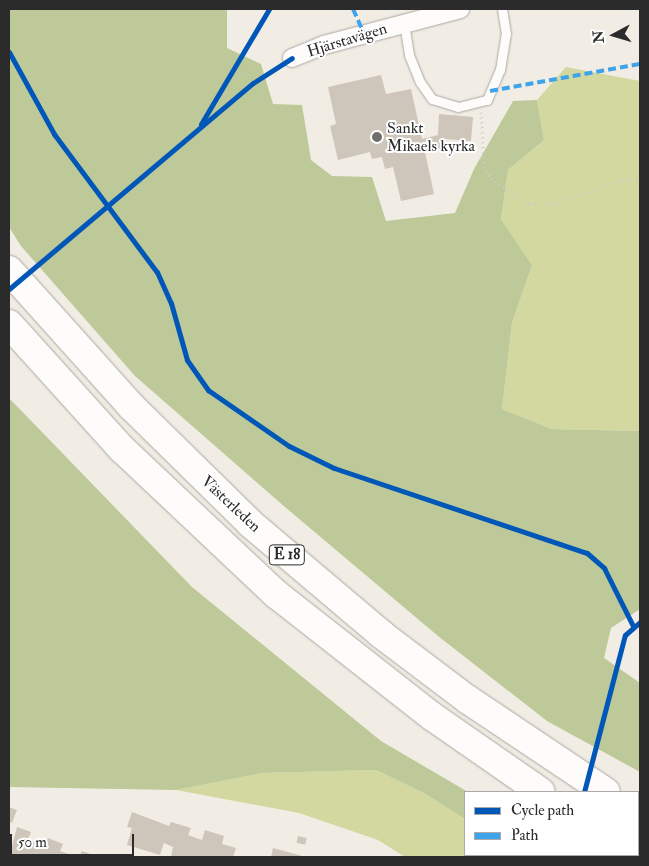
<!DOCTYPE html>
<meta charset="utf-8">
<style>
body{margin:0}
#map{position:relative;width:649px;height:866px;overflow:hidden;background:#f2ede4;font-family:"IM FELL Double Pica",serif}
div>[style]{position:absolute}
.green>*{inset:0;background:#d3d8a0}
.forest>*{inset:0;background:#bdc999}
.building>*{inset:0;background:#cfc6bb;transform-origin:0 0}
.path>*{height:3px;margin-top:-1.5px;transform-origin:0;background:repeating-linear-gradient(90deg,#cdcbc9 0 1px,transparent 0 5px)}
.roads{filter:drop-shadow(0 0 1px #aaa8a3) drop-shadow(0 0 1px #aaa8a3)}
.service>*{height:9px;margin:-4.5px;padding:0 4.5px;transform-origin:4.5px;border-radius:4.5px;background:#fdfcfb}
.minor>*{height:18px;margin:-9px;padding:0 9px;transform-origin:9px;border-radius:9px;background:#fdfcfb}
.motorway>*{height:28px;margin:-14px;padding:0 14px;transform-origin:14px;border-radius:14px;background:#fdfcfb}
.quiet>*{height:4px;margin-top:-2px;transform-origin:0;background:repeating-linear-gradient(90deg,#3ea3eb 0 8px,transparent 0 12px)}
.cycleway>*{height:5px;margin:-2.5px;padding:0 2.5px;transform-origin:2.5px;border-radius:2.5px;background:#0057b8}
.dots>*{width:14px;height:14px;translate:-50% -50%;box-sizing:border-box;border:2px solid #fff;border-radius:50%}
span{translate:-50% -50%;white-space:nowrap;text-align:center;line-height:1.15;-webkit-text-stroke:4px #fff;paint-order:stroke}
.shield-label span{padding:1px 4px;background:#fff;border:1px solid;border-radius:4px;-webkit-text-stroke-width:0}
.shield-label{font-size:15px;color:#2b2b2b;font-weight:700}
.street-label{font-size:16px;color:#2b2b2b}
.poi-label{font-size:16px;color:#2b2b2b}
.left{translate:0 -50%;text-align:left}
.frame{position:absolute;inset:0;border:10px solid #2b2b2b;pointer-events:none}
.legend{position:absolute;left:464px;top:791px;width:175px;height:65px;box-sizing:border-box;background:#fff;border:1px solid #aaa;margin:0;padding:6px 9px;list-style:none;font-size:15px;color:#2b2b2b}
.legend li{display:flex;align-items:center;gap:10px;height:25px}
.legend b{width:25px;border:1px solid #aaa}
.north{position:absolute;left:589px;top:10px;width:50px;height:50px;-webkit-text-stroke:4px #fff;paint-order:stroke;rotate:264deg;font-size:14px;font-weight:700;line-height:20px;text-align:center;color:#2b2b2b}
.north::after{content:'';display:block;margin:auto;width:18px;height:22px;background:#2b2b2b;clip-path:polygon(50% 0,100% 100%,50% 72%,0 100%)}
.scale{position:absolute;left:10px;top:834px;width:124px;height:22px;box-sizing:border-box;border:2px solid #2b2b2b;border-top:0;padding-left:6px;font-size:15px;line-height:18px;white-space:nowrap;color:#2b2b2b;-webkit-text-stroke:4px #fff;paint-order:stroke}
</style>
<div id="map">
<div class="green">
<div style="clip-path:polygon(566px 67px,640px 81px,640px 431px,552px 429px,502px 409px,512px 323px,532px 265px,501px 219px,508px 170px,544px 140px,537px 100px)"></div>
<div style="clip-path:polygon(376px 770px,424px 793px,465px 819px,465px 855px,503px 857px,405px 857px,378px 840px,299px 813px,176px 790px,262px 773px)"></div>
</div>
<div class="forest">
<div style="clip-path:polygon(9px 9px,227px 9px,227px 48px,261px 64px,273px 104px,302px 105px,311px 160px,332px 176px,372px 177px,386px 221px,455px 213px,474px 169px,513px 101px,537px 100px,544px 140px,508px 170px,501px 219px,532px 265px,512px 323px,502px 409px,552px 429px,640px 431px,640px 609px,611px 628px,604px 658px,640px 683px,640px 772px,547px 721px,438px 636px,285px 507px,135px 376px,21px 246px,9px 227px)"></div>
<div style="clip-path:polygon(9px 398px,192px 587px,381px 741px,468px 792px,465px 819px,424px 793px,376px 770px,262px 773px,176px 790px,9px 787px)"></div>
</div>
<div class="building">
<div style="clip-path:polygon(381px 75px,386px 94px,411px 89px,422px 139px,438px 135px,439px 114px,473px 117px,471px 141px,444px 139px,446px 147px,425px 152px,434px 194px,401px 201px,393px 167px,385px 169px,382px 157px,372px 159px,370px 152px,338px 160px,330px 126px,336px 124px,328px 87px)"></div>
<div style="clip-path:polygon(9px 807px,17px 810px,12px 823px,9px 822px)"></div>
<div style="clip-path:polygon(132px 812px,169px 826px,171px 822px,191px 828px,188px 835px,202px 840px,205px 830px,224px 836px,222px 844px,236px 848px,233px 857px,171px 857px,173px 847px,164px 843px,160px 855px,127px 845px,132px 828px,127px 827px)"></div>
<div style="clip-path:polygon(17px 827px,31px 832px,28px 839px,45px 845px,48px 838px,63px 844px,60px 851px,77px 857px,9px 857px)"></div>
<div style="left:298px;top:836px;width:9px;height:7px;rotate:13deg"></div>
<div style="clip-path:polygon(273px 848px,306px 857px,271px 857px)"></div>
<div style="clip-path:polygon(82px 851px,96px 856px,95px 857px,79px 857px)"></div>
</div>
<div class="path">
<div style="left:481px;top:112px;width:54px;rotate:86.8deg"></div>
<div style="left:484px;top:166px;width:14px;rotate:60deg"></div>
<div style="left:491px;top:178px;width:46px;rotate:34.4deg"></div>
<div style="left:529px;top:204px;width:25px"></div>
<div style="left:554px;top:204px;width:71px;rotate:-19.7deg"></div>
<div style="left:621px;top:180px;width:19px"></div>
</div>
<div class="roads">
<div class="service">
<div style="left:404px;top:23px;width:32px;rotate:81deg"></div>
<div style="left:409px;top:55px;width:29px;rotate:68deg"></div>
<div style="left:420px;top:82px;width:21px;rotate:55deg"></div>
<div style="left:432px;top:99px;width:27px;rotate:17deg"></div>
<div style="left:458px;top:107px;width:30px;rotate:-14deg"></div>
<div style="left:487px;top:100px;width:33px;rotate:-67deg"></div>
<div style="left:500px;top:70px;width:36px;rotate:-81deg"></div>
<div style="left:506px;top:34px;width:25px;rotate:-99deg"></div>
</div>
<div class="minor">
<div style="left:292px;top:58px;width:35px;rotate:-22deg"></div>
<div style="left:324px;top:45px;width:141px;rotate:-14.8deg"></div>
</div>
<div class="motorway">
<div style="left:9px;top:270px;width:183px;rotate:48.1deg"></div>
<div style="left:131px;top:406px;width:168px;rotate:44.5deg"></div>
<div style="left:251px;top:524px;width:170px;rotate:40.2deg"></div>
<div style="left:381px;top:634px;width:108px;rotate:37.1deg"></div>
<div style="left:467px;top:699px;width:167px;rotate:33.8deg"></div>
<div style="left:9px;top:324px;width:169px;rotate:47.9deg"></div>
<div style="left:122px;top:449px;width:212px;rotate:43.3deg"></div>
<div style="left:276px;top:594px;width:199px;rotate:38.1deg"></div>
<div style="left:433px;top:717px;width:131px;rotate:34.8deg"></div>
<div style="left:638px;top:812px;width:2px;rotate:27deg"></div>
<div style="left:638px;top:851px;width:2px;rotate:27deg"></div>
</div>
</div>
<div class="quiet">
<div style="left:353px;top:9px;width:27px;rotate:66deg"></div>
<div style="left:490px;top:91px;width:152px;rotate:-10.2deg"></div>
<div style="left:567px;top:857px;width:2px;rotate:-90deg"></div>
</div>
<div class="cycleway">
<div style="left:9px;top:52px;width:94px;rotate:61.2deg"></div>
<div style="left:54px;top:134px;width:172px;rotate:53.3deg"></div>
<div style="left:157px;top:272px;width:34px;rotate:66deg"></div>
<div style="left:171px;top:303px;width:59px;rotate:74.3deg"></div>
<div style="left:187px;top:360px;width:37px;rotate:55deg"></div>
<div style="left:208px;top:390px;width:98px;rotate:34.7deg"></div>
<div style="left:289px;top:446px;width:50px;rotate:26.1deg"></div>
<div style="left:334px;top:468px;width:267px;rotate:18.6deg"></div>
<div style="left:587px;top:553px;width:23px;rotate:41deg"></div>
<div style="left:604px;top:568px;width:65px;rotate:63.4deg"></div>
<div style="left:201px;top:124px;width:134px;rotate:-59.4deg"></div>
<div style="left:9px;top:289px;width:319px;rotate:-40.2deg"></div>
<div style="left:253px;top:83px;width:46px;rotate:-32.7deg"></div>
<div style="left:584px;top:792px;width:162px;rotate:-75.4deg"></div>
<div style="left:625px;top:635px;width:20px;rotate:-41deg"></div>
</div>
<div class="dots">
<div style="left:377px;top:137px;background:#716f6c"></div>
</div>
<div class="shield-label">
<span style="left:287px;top:555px">E 18</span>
</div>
<div class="street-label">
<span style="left:347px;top:40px;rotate:-17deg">Hjärstavägen</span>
<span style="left:231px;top:504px;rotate:43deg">Västerleden</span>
</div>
<div class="poi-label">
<span class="left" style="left:387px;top:137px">Sankt<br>Mikaels kyrka</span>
</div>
<div class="frame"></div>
<ul class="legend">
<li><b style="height:6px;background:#0057b8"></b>Cycle path</li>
<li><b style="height:6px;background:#3ea3eb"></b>Path</li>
</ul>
<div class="north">N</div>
<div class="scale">50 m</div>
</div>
